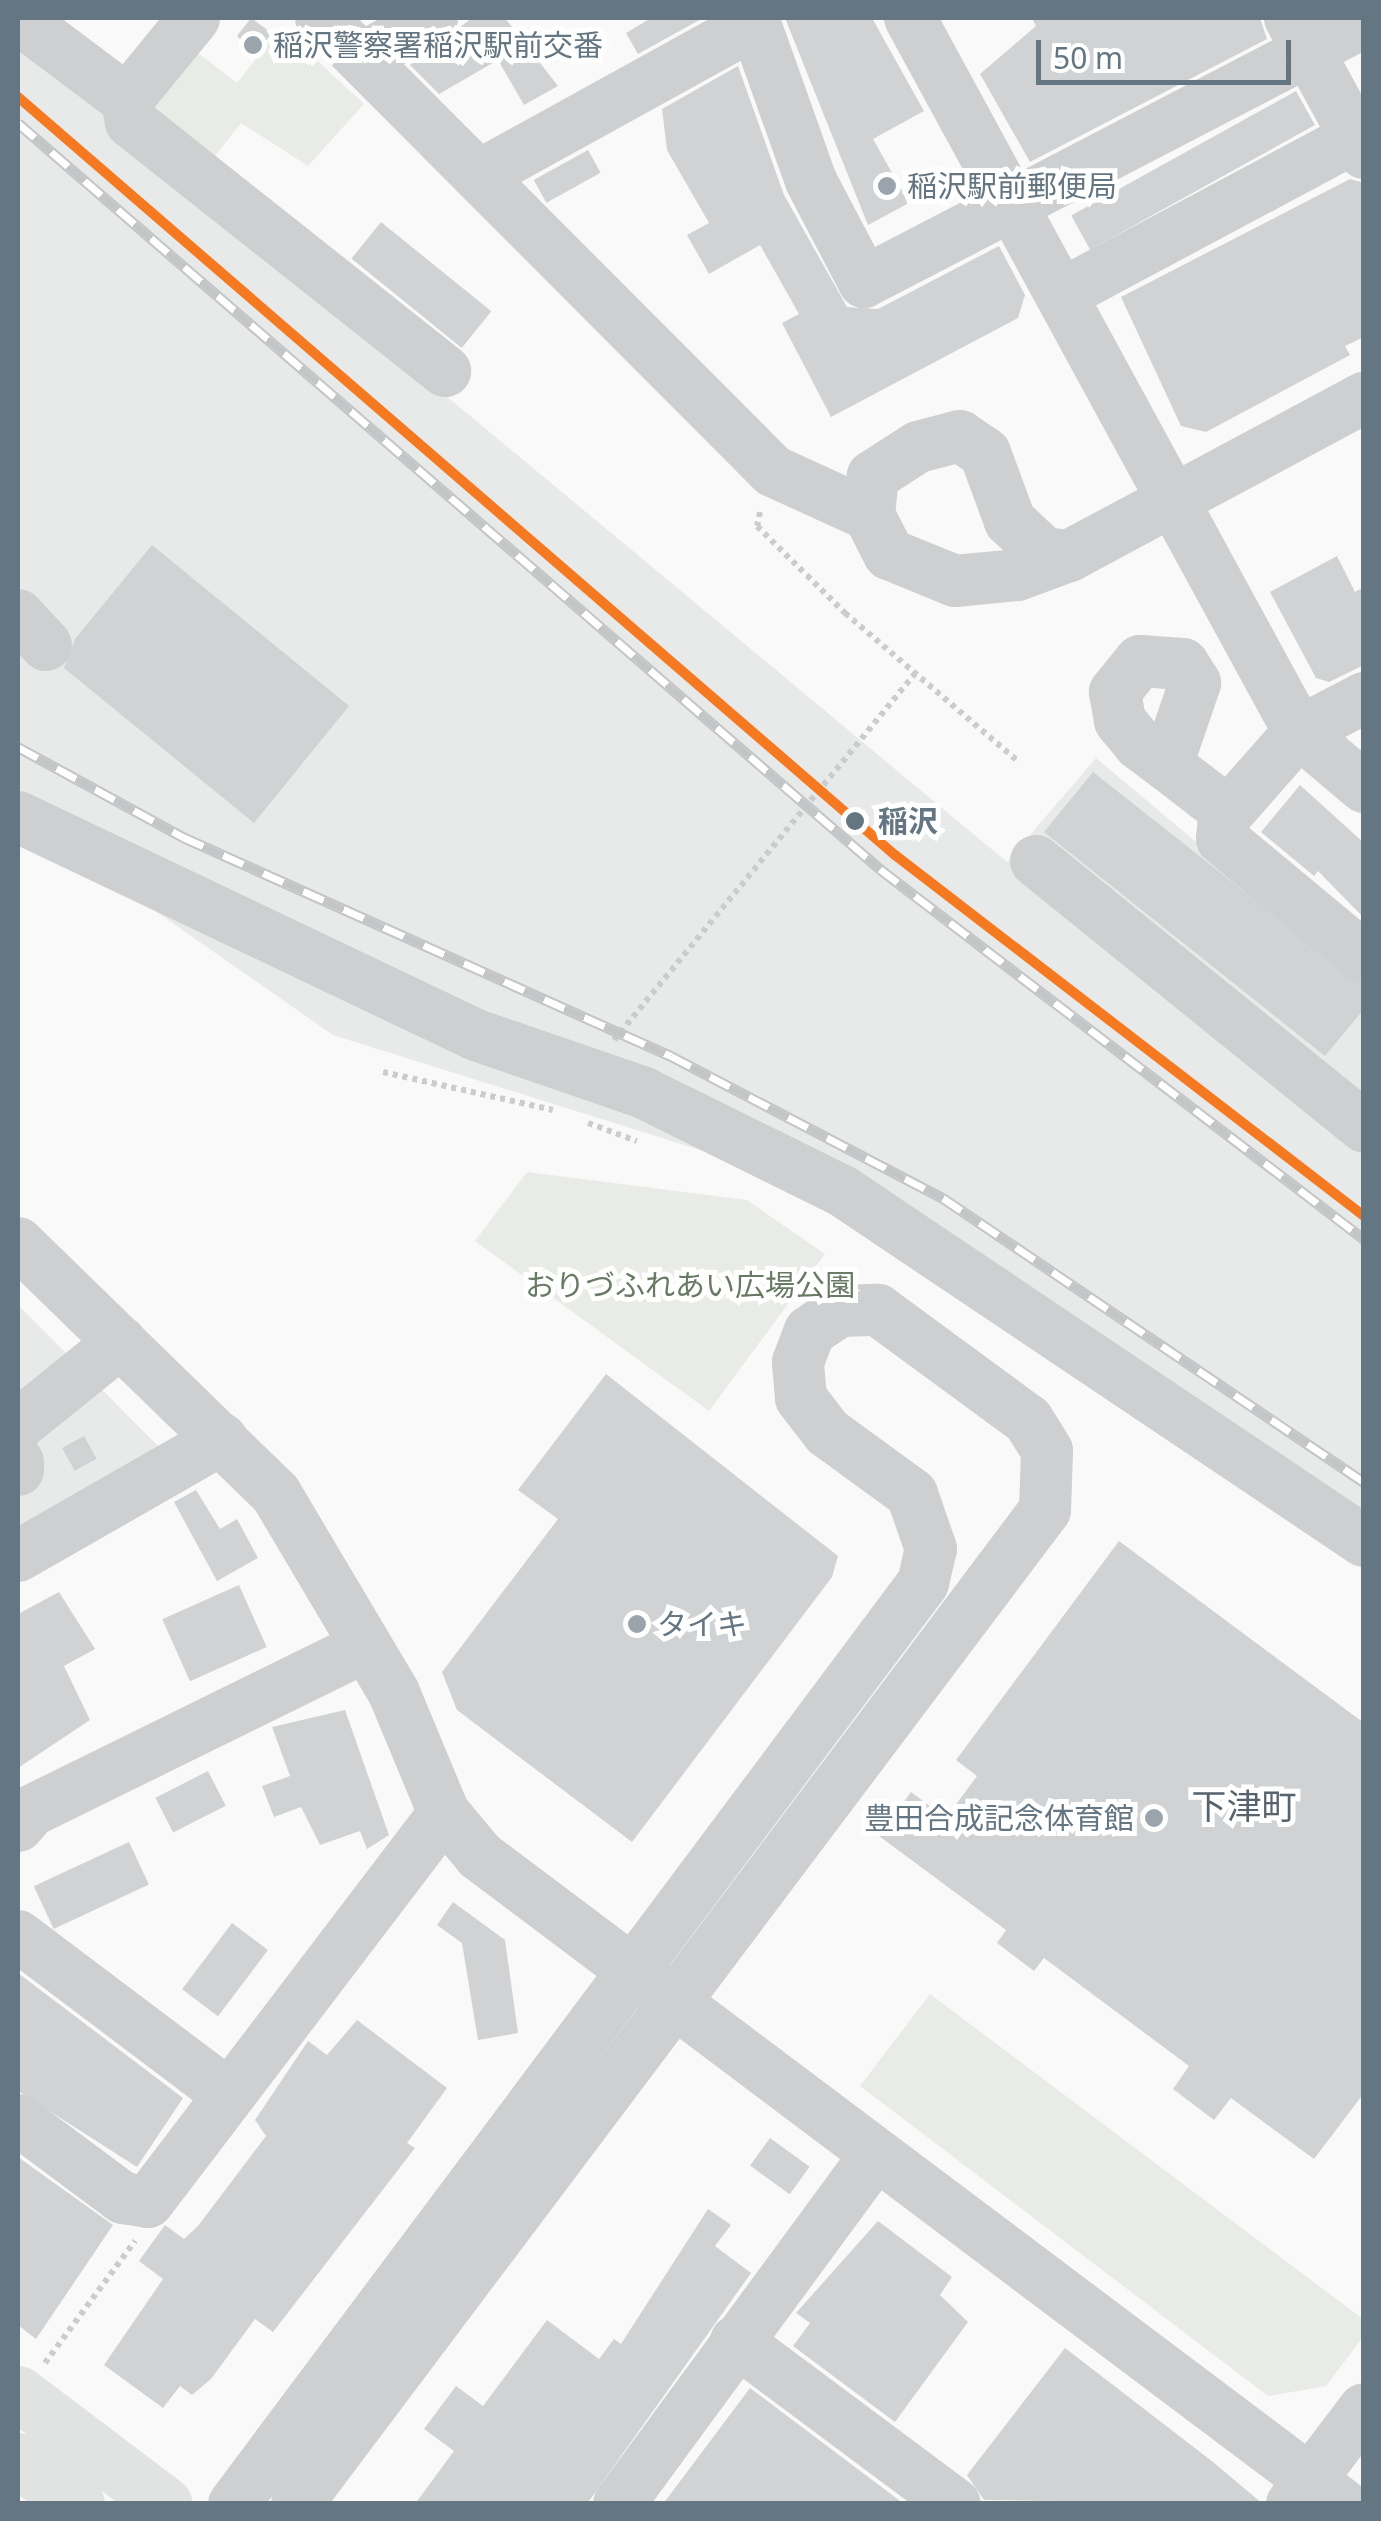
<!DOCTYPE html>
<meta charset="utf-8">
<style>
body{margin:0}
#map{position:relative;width:1381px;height:2521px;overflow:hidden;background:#f9f9f9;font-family:"Noto Sans","Noto Sans JP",sans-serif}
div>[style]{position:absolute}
.built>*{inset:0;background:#e8e9e9}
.green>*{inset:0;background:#e8ebe6}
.building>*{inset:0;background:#d0d2d3;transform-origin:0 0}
.path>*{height:6px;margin-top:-3px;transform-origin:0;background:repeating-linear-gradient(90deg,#cbcccd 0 5px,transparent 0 10px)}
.minor>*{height:52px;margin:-26px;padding:0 26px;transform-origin:26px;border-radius:26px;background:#cecfd0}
.major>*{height:55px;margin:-27.5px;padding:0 27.5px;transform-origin:27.5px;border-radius:27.5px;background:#e1e2e2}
.rail>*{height:11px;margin-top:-5.5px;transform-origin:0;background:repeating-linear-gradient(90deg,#fff 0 22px,#c3c5c6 0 44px);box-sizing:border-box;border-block:2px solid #c3c5c6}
.rail-1>*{height:10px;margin:-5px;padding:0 5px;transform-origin:5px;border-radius:5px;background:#f47921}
.dots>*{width:28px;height:28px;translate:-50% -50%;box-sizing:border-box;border:5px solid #fff;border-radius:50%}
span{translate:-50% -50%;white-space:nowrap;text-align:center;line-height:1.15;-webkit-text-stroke:10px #fff;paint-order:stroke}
.poi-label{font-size:30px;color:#657683}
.left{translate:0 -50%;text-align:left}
.right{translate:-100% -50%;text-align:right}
.stop-label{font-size:30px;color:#657683;font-weight:700}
.park-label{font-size:30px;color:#687a64}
.quarter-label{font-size:35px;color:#57646e}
.frame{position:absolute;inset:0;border:20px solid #657683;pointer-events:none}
.scale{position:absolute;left:1036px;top:40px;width:255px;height:45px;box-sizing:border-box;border:5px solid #657683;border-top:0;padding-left:12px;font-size:30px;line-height:35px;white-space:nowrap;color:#657683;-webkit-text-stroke:8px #fff;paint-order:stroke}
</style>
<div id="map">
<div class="built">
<div style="clip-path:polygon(18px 40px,1007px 862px,1096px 758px,1363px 982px,1363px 1552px,783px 1176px,333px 1035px,95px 869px,18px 833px)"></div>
<div style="clip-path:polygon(18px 1305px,165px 1453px,18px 1536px)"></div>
</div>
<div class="green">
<div style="clip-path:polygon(281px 27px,364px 104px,308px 166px,241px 123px,206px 167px,137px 113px,189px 46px,237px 83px)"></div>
<div style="clip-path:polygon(527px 1172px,747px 1200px,825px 1254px,709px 1411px,475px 1241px)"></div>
<div style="clip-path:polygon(930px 1994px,1363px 2319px,1363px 2337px,1326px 2386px,1268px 2396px,860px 2086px)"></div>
</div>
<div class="building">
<div style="clip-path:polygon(251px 18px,272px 33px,255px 55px,237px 36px)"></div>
<div style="clip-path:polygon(472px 18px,505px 18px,558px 86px,524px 105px,498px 60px,439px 94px,410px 65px)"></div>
<div style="clip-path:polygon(651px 18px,703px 18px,638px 54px,626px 33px)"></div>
<div style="clip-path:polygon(785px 18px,872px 18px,924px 111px,873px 139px,909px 203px,868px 225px)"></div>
<div style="clip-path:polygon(1032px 18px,1260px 18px,1267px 39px,1030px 162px,980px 74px,1036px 26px)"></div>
<div style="clip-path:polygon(738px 66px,784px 195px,847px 307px,878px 309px,999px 246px,1025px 295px,1018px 318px,831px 417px,782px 323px,799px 314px,760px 245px,709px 274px,687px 235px,709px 223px,667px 150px,662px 109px)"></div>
<div style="left:1296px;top:91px;width:39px;height:257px;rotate:61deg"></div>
<div style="left:588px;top:150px;width:26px;height:62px;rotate:61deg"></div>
<div style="clip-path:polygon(1350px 179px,1364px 183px,1364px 337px,1345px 346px,1350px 355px,1206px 432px,1181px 426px,1121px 297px)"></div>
<div style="left:381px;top:222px;width:142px;height:47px;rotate:39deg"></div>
<div style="clip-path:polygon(152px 545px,349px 706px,254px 823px,64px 668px,75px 639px)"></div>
<div style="clip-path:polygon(1337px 556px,1355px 592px,1364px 587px,1364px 665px,1329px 682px,1316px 678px,1270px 592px)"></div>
<div style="clip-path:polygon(1093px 772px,1364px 986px,1364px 1009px,1325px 1056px,1044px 832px)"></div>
<div style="clip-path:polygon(1300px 785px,1364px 843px,1364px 918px,1318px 871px,1314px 876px,1261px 832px)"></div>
<div style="clip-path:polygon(606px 1374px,838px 1556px,832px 1577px,632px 1842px,457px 1710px,442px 1672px,558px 1519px,518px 1490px)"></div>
<div style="left:84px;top:1436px;width:26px;height:25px;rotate:61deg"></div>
<div style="clip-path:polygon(196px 1490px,220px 1529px,237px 1519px,258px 1558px,217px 1581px,174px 1502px)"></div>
<div style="clip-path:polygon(1119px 1541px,1364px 1723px,1364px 2093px,1314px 2159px,1231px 2098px,1214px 2120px,1173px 2089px,1189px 2066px,1044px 1958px,1034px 1971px,997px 1943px,1006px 1930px,879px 1836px,911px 1792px,946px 1818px,977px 1776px,956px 1760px)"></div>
<div style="left:239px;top:1585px;width:68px;height:84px;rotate:66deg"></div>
<div style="clip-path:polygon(59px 1592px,95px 1649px,64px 1666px,90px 1720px,18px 1768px,18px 1614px)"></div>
<div style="clip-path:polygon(345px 1710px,389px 1835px,367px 1849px,360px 1831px,320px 1845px,301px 1807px,274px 1817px,262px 1786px,290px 1776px,272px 1727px)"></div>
<div style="left:208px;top:1771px;width:39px;height:59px;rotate:63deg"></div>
<div style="left:129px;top:1842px;width:47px;height:105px;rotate:65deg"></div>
<div style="clip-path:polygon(453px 1902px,505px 1940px,518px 2033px,478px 2040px,462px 1943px,437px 1925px)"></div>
<div style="left:232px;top:1923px;width:45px;height:83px;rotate:37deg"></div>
<div style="clip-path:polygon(18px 1973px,183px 2098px,137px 2167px,18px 2091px)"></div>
<div style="clip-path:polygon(357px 2020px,447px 2088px,407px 2143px,415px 2148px,273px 2332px,255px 2319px,211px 2379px,192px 2395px,180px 2386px,163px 2408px,104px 2365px,163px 2279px,139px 2261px,165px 2225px,184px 2239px,198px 2226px,266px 2136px,255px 2120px,308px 2041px,327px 2055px)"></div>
<div style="left:770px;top:2138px;width:49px;height:34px;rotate:36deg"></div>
<div style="clip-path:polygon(18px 2157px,113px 2225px,36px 2339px,18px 2325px)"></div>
<div style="clip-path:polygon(708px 2209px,731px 2225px,715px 2246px,751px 2273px,587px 2504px,415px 2504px,454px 2451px,424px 2429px,456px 2386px,483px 2406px,547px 2320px,599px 2359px,614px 2339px,621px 2344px)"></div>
<div style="clip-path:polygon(878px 2221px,952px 2277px,940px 2295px,968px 2322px,895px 2422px,793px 2346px,810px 2323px,796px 2313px)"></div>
<div style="clip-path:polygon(1065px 2348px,1213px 2462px,1263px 2504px,984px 2500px,967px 2475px)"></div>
<div style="clip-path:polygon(750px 2388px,904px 2504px,663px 2504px)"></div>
</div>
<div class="path">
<div style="left:760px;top:512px;width:14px;rotate:102deg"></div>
<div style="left:757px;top:526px;width:124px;rotate:44.7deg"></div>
<div style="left:845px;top:613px;width:230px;rotate:40.6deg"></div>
<div style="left:614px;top:1040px;width:476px;rotate:-50.6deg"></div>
<div style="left:383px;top:1072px;width:174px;rotate:12.6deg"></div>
<div style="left:588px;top:1123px;width:52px;rotate:20.2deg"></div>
<div style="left:45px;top:2363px;width:152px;rotate:-53.6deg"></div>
</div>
<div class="minor">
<div style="left:18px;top:18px;width:136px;rotate:37deg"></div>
<div style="left:127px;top:100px;width:106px;rotate:-50.7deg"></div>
<div style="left:321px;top:18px;width:640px;rotate:45.06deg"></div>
<div style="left:773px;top:471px;width:106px;rotate:24.6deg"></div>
<div style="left:753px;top:18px;width:173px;rotate:70.4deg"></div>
<div style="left:811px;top:181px;width:114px;rotate:62.3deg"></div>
<div style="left:864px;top:282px;width:564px;rotate:-27.47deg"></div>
<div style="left:910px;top:18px;width:813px;rotate:61.42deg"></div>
<div style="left:1299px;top:732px;width:85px;rotate:40.2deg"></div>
<div style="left:1290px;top:18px;width:154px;rotate:61.3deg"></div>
<div style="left:363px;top:58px;width:80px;rotate:-30.1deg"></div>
<div style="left:127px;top:100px;width:22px;rotate:80deg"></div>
<div style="left:131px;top:122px;width:401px;rotate:38.4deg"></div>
<div style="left:482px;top:174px;width:312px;rotate:-28.9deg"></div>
<div style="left:1062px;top:294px;width:342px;rotate:-28.1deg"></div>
<div style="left:1069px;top:556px;width:25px;rotate:-173deg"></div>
<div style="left:1044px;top:553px;width:47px;rotate:-136.7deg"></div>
<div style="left:1010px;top:521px;width:72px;rotate:-110.2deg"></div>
<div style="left:985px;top:453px;width:30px;rotate:-146deg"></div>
<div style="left:960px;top:436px;width:43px;rotate:165.3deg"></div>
<div style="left:918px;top:447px;width:54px;rotate:147.2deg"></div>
<div style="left:873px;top:476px;width:39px;rotate:96deg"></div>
<div style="left:869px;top:515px;width:44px;rotate:62.9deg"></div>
<div style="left:889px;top:554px;width:71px;rotate:22.2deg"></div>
<div style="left:955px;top:581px;width:62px;rotate:-5.5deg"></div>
<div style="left:1017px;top:575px;width:55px;rotate:-20.1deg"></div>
<div style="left:1069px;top:556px;width:335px;rotate:-28.2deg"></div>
<div style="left:18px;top:615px;width:41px;rotate:47deg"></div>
<div style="left:1364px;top:698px;width:73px;rotate:152.4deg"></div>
<div style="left:1299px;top:732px;width:113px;rotate:131.4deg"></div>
<div style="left:1224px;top:817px;width:22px;rotate:95deg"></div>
<div style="left:1222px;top:839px;width:185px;rotate:39.7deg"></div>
<div style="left:1167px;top:765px;width:87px;rotate:-71.1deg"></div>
<div style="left:1195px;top:683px;width:22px;rotate:-122deg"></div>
<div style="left:1183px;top:664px;width:43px;rotate:-176deg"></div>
<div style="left:1140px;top:661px;width:40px;rotate:129deg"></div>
<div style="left:1115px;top:692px;width:29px;rotate:80deg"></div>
<div style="left:1120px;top:721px;width:30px;rotate:50deg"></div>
<div style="left:1139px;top:744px;width:35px;rotate:37deg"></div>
<div style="left:1167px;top:765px;width:49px;rotate:37.6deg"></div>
<div style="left:1206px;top:795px;width:28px;rotate:38deg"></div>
<div style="left:18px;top:817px;width:507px;rotate:25.45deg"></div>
<div style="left:476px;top:1035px;width:178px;rotate:19deg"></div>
<div style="left:644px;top:1093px;width:223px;rotate:26.3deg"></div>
<div style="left:844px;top:1192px;width:626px;rotate:33.87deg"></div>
<div style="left:1036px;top:861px;width:422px;rotate:39deg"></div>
<div style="left:18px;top:1243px;width:360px;rotate:44.2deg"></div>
<div style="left:276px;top:1494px;width:231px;rotate:59.3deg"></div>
<div style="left:394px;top:1693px;width:130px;rotate:67.4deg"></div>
<div style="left:444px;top:1813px;width:56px;rotate:50.1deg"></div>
<div style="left:480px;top:1856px;width:1078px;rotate:36.93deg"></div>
<div style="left:18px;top:1425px;width:132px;rotate:-38.9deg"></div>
<div style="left:18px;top:1462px;width:8px;rotate:90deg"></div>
<div style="left:18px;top:1556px;width:235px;rotate:-29.8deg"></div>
<div style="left:18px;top:1826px;width:20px;rotate:-49deg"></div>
<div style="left:31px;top:1811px;width:373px;rotate:-26.2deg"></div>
<div style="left:18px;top:1936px;width:264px;rotate:37deg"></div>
<div style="left:18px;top:2120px;width:131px;rotate:36.6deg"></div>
<div style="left:123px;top:2198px;width:25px;rotate:9deg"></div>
<div style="left:148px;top:2202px;width:489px;rotate:-52.7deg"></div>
<div style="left:736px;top:2341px;width:273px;rotate:36.7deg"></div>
<div style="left:234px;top:2504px;width:1150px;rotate:-53.2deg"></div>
<div style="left:923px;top:1583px;width:35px;rotate:-77deg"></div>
<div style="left:931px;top:1549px;width:58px;rotate:-109.1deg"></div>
<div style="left:912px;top:1494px;width:105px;rotate:-143.9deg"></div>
<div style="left:827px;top:1432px;width:43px;rotate:-127.4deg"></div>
<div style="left:801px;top:1398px;width:36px;rotate:-95deg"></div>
<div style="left:798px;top:1362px;width:33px;rotate:-69deg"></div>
<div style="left:810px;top:1331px;width:36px;rotate:-34deg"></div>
<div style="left:840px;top:1311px;width:38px;rotate:-2deg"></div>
<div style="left:878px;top:1310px;width:186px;rotate:36.3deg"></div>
<div style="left:1028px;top:1420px;width:36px;rotate:58deg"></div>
<div style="left:1047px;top:1451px;width:59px;rotate:91.9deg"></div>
<div style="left:1045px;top:1510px;width:1244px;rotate:126.96deg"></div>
<div style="left:619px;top:2504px;width:433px;rotate:-53.7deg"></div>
<div style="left:1292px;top:2504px;width:119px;rotate:-52.8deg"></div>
</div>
<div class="major">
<div style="left:18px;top:2393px;width:184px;rotate:37.1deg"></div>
<div style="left:18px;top:2460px;width:74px;rotate:36.7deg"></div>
</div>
<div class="rail">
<div style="left:18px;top:123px;width:1140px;rotate:40.87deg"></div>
<div style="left:880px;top:869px;width:609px;rotate:37.4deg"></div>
<div style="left:18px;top:747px;width:188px;rotate:28.6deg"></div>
<div style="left:183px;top:837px;width:535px;rotate:24.17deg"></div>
<div style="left:671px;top:1056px;width:307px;rotate:27.6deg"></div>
<div style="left:943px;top:1198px;width:508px;rotate:34deg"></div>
</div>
<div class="rail-1">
<div style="left:18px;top:97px;width:1159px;rotate:40.84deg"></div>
<div style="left:895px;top:855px;width:592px;rotate:37.59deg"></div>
</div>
<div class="dots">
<div style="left:253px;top:45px;background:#99a4ac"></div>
<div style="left:887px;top:186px;background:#99a4ac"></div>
<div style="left:855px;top:821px;background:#657683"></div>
<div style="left:637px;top:1624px;background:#99a4ac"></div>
<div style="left:1154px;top:1818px;background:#99a4ac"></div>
</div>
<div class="poi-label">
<span class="left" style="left:273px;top:45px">稲沢警察署稲沢駅前交番</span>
<span class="left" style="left:907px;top:186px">稲沢駅前郵便局</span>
<span class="left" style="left:657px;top:1624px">タイキ</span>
<span class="right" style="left:1134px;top:1818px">豊田合成記念体育館</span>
</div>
<div class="stop-label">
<span class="left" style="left:878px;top:821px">稲沢</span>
</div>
<div class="park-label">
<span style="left:690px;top:1285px">おりづふれあい広場公園</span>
</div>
<div class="quarter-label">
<span style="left:1244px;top:1806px">下津町</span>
</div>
<div class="frame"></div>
<div class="scale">50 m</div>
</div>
